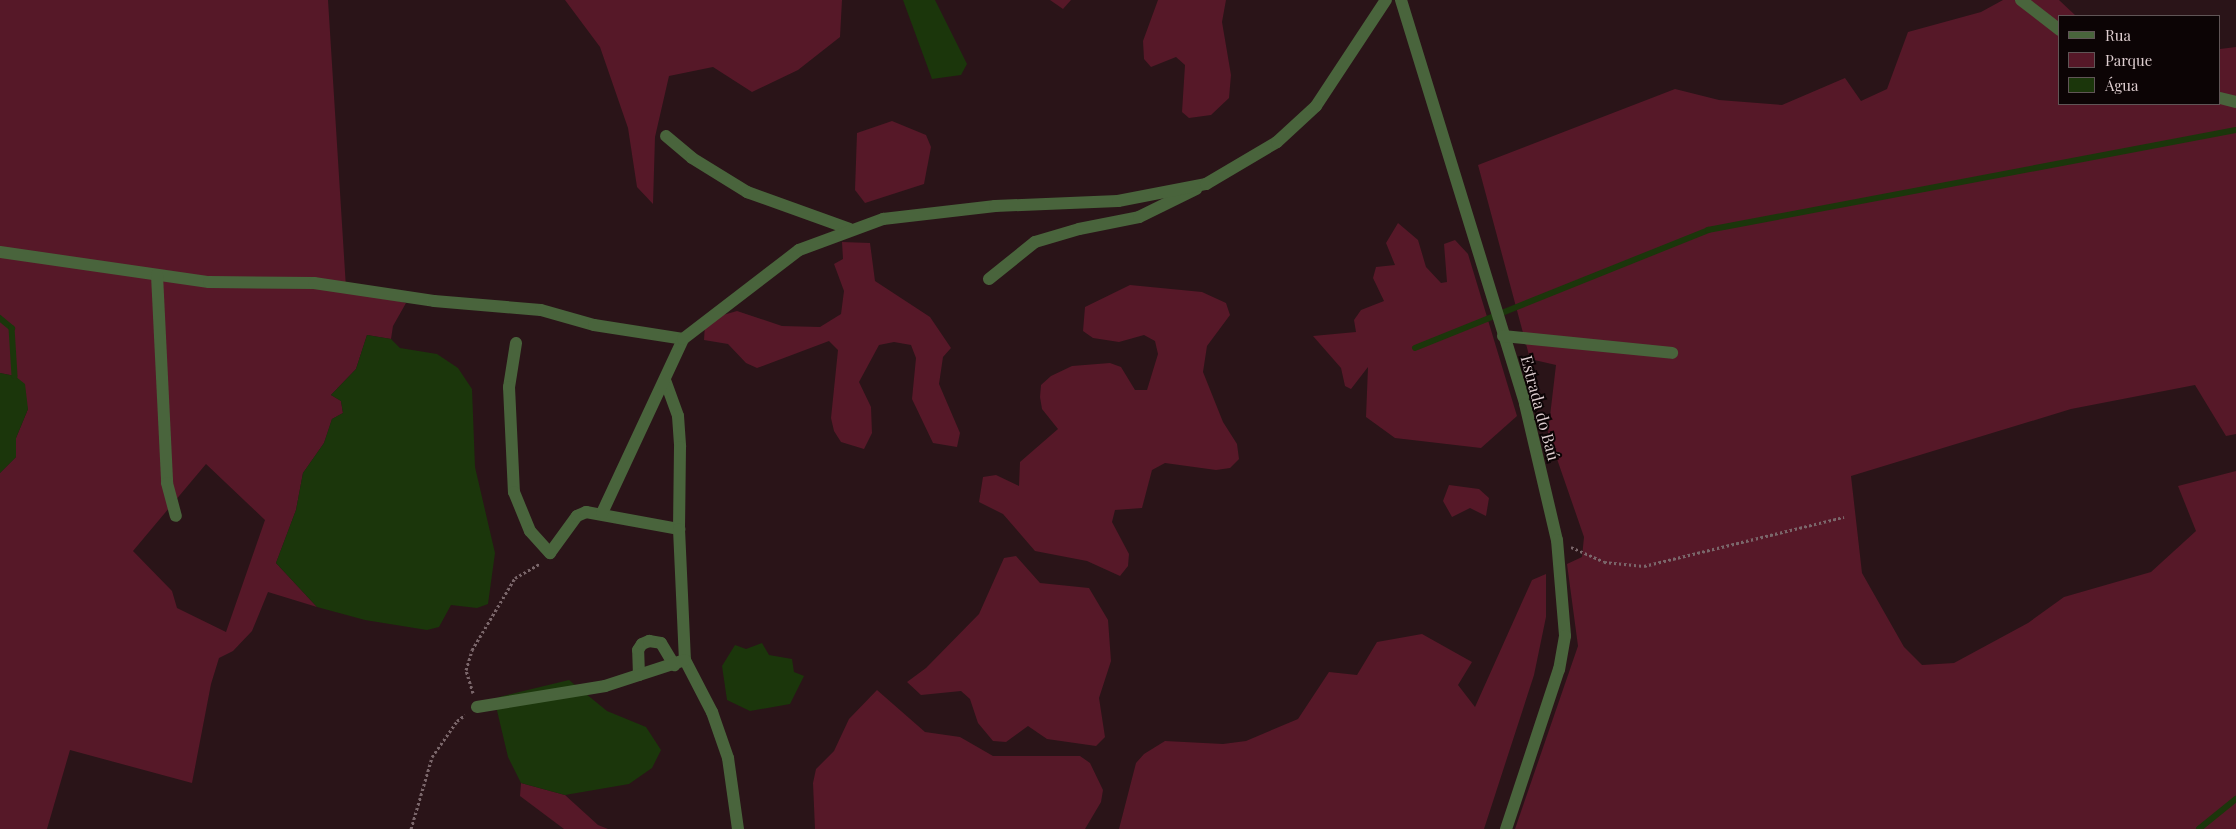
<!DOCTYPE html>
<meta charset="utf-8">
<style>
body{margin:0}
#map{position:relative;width:2236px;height:829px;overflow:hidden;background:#2a1418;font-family:"Playfair Display",serif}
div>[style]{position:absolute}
.green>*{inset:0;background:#561828}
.water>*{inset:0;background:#1b360b}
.stream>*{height:5.5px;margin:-2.75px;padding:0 2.75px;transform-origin:2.75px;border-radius:2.75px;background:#1b360b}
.path>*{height:3px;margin-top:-1.5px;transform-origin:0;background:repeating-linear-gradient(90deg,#7a666a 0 2.5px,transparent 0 5px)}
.minor>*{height:12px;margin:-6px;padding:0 6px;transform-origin:6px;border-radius:6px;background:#49643c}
span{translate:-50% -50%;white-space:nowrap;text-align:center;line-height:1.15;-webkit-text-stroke:4px #0c0405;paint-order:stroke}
.street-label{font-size:16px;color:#deced0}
.legend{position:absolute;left:2058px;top:15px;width:162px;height:90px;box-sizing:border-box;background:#0c0405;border:1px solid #605556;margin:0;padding:6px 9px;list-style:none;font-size:15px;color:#deced0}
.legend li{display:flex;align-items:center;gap:10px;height:25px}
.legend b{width:25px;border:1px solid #605556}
</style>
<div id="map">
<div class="green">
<div style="clip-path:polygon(evenodd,0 0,328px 0,346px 288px,406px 303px,393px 326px,391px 339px,367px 335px,356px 369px,331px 395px,341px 401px,343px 413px,332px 419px,324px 443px,303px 473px,296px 510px,276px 563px,317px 607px,268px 592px,252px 631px,233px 651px,219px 658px,211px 684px,192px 783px,70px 750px,47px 829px,0 829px,0 473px,16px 457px,16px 438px,28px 409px,15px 376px,0 373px,0 0,206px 464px,265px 520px,226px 632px,177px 608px,172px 591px,133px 551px,206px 464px)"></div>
<div style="clip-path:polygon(565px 0,842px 0,840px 37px,798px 70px,752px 92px,713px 67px,669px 76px,655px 137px,653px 204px,637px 187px,628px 128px,600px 47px)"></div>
<div style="clip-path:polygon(1050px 0,1071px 0,1063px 9px)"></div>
<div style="clip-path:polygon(1158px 0,1226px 0,1222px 22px,1231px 75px,1229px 98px,1211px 115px,1189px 118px,1182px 112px,1185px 65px,1176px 57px,1151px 67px,1144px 59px,1143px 41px)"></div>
<div style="clip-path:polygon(2003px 0,2059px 0,2076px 16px,2060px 16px,2060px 104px,2220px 104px,2220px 49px,2236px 47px,2236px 434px,2226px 436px,2195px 385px,2071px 409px,1851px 476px,1862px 573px,1904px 647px,1922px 665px,1954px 663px,2028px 623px,2064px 597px,2151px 572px,2196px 531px,2178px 486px,2236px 471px,2236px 829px,1515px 829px,1578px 646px,1567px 564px,1582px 557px,1584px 537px,1548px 433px,1556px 365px,1530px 359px,1478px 165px,1675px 89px,1719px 100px,1782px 105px,1845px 78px,1861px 101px,1887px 89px,1908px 32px,1981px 12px)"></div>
<div style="clip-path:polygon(892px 121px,926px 135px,931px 147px,924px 184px,865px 203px,855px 190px,857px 133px)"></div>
<div style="clip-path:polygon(1398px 223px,1418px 240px,1426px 267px,1441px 283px,1447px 282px,1444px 244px,1455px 240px,1468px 254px,1517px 416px,1481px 448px,1395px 438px,1366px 417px,1368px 367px,1351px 389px,1345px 386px,1341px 368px,1313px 336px,1356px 332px,1354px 320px,1361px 310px,1384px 301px,1373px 278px,1376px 267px,1395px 265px,1386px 243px)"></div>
<div style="clip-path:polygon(842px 242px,870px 243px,875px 281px,930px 317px,951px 348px,943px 357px,939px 384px,960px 433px,957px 447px,933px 443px,912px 399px,916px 358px,911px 345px,894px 342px,879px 345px,859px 382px,871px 407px,872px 433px,864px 449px,841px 442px,834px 431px,831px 418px,838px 350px,829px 341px,757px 368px,746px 363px,728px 344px,704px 340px,705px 324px,716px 317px,737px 311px,782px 326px,820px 327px,841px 314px,844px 291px,834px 264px,843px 259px)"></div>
<div style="clip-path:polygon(1130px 285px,1202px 292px,1226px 303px,1230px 315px,1207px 346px,1203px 372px,1223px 422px,1237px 444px,1239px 459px,1230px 468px,1216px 470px,1165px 463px,1152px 470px,1142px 508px,1115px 510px,1112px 522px,1129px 554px,1128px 566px,1120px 576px,1087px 561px,1035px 551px,1003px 514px,979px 502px,983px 477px,996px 475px,1019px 486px,1020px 462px,1058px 429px,1042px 409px,1040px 397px,1041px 385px,1051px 376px,1072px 366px,1110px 363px,1121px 367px,1135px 390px,1147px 390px,1158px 354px,1155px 341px,1144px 335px,1119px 342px,1093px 338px,1083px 331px,1085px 307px)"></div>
<div style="clip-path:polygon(1449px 485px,1479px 489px,1489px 498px,1486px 516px,1470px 508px,1452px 517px,1443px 501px)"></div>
<div style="clip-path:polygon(1016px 556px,1040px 583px,1089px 588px,1108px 620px,1111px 661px,1099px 698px,1105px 737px,1096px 746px,1047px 739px,1028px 726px,1006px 742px,993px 741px,978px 723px,970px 699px,961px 691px,921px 695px,907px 682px,926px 668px,979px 614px,1004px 558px)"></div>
<div style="clip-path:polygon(1546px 574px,1546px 617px,1534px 675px,1484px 829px,1119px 829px,1136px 763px,1144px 754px,1165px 741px,1223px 744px,1246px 741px,1298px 719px,1329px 672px,1357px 675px,1377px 642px,1422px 634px,1472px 662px,1458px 685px,1475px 707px,1532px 580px)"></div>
<div style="clip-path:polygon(877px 690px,925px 732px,960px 737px,993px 756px,1080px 756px,1090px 763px,1103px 790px,1101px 802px,1085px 829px,815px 829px,813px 783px,816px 769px,834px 751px,849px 719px)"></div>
<div style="clip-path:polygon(521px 783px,565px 795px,598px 825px,608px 829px,564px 829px,520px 796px)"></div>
</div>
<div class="water">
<div style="clip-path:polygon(903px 0,935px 0,967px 64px,961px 75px,932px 79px)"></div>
<div style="clip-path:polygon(367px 335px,391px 339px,400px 348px,437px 354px,458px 368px,472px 389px,475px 467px,495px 553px,488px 604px,477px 608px,451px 605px,439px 627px,427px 630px,365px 620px,317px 607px,276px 563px,296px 510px,303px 473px,324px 443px,332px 419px,343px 413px,341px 401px,331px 395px,356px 369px)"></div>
<div style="clip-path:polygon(0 373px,15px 376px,25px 384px,28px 409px,16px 438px,16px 457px,0 473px)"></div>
<div style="clip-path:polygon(762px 643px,769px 655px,792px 659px,794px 672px,804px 676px,790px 704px,750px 711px,727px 700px,722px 666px,735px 645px,746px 649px)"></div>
<div style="clip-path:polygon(569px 680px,607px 711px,646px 727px,661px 750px,652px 768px,629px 784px,565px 795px,521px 783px,508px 757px,495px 702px,499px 697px)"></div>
</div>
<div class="stream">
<div style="left:0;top:318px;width:16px;rotate:40deg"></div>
<div style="left:12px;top:328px;width:48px;rotate:86.4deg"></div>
<div style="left:1415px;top:348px;width:316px;rotate:-21.9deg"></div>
<div style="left:1708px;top:230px;width:537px;rotate:-10.72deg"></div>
<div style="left:2199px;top:829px;width:48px;rotate:-39deg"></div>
</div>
<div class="path">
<div style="left:1571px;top:547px;width:36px;rotate:24deg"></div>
<div style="left:1604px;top:562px;width:40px;rotate:5.7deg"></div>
<div style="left:1644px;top:566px;width:206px;rotate:-13.8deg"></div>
<div style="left:473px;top:693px;width:24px;rotate:-107deg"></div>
<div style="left:466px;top:670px;width:21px;rotate:-73deg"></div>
<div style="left:472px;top:650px;width:84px;rotate:-59.2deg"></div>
<div style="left:515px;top:578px;width:28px;rotate:-30deg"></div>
<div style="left:411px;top:829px;width:75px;rotate:-73.7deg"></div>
<div style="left:432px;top:757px;width:44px;rotate:-55.2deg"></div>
<div style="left:457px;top:721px;width:10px;rotate:-37deg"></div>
</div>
<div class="minor">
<div style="left:1401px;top:0;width:423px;rotate:72.9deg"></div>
<div style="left:1525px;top:404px;width:140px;rotate:76.8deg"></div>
<div style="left:1557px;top:540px;width:96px;rotate:85.2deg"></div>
<div style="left:1565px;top:636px;width:34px;rotate:100deg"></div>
<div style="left:1559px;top:669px;width:169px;rotate:108.3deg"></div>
<div style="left:2021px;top:0;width:49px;rotate:37.6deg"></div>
<div style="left:2220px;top:98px;width:16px;rotate:14deg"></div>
<div style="left:666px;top:136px;width:34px;rotate:40deg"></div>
<div style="left:692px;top:158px;width:65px;rotate:31.7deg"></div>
<div style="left:747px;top:192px;width:109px;rotate:19.8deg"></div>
<div style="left:0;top:252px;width:211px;rotate:8.2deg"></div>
<div style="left:209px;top:282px;width:105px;rotate:0.5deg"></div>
<div style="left:314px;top:283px;width:121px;rotate:8.5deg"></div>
<div style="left:434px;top:301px;width:107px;rotate:4.8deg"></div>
<div style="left:541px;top:310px;width:55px;rotate:15.8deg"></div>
<div style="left:594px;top:325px;width:90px;rotate:8.9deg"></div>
<div style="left:157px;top:275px;width:208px;rotate:87.2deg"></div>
<div style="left:167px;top:483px;width:34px;rotate:75deg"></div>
<div style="left:989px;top:279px;width:59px;rotate:-38.8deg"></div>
<div style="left:1035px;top:242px;width:46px;rotate:-16.5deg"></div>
<div style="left:1079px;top:229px;width:61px;rotate:-11.3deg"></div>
<div style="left:1139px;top:217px;width:64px;rotate:-26.2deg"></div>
<div style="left:1503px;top:336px;width:170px;rotate:5.7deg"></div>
<div style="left:516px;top:343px;width:45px;rotate:99deg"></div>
<div style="left:509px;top:387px;width:105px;rotate:87.3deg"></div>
<div style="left:514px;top:492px;width:42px;rotate:67.7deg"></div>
<div style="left:530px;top:531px;width:30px;rotate:48deg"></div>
<div style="left:550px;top:553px;width:46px;rotate:-53.9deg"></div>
<div style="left:577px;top:516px;width:10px;rotate:-24deg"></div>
<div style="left:586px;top:512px;width:95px;rotate:10.4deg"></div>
<div style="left:665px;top:380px;width:38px;rotate:70deg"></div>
<div style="left:678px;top:416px;width:31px;rotate:86deg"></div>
<div style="left:680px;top:447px;width:82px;rotate:90.7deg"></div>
<div style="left:679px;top:529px;width:131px;rotate:87.4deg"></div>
<div style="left:685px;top:660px;width:59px;rotate:62.6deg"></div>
<div style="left:712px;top:712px;width:49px;rotate:70.8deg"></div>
<div style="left:728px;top:758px;width:72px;rotate:82deg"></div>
<div style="left:602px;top:513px;width:192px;rotate:-65deg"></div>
<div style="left:683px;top:339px;width:146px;rotate:-37.5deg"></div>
<div style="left:799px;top:250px;width:90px;rotate:-20.3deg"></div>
<div style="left:883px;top:219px;width:113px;rotate:-6.6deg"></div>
<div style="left:995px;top:206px;width:123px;rotate:-2.3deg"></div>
<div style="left:1118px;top:201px;width:90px;rotate:-10.9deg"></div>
<div style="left:1206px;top:184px;width:82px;rotate:-30.6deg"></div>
<div style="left:1277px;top:142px;width:53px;rotate:-42.7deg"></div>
<div style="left:1316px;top:106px;width:127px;rotate:-56.6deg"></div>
<div style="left:639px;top:675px;width:25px;rotate:-92deg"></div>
<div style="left:638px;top:650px;width:7px;rotate:-56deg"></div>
<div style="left:642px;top:644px;width:8px;rotate:-23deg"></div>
<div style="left:649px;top:641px;width:12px;rotate:9deg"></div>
<div style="left:661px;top:643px;width:26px;rotate:59deg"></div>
<div style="left:477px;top:707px;width:130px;rotate:-9.3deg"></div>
<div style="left:605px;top:686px;width:84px;rotate:-18deg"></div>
</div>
<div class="street-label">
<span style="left:1540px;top:408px;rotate:75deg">Estrada do Baú</span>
</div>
<ul class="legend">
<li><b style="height:6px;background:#49643c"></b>Rua</li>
<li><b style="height:14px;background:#561828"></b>Parque</li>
<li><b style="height:14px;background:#1b360b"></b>Água</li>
</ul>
</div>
